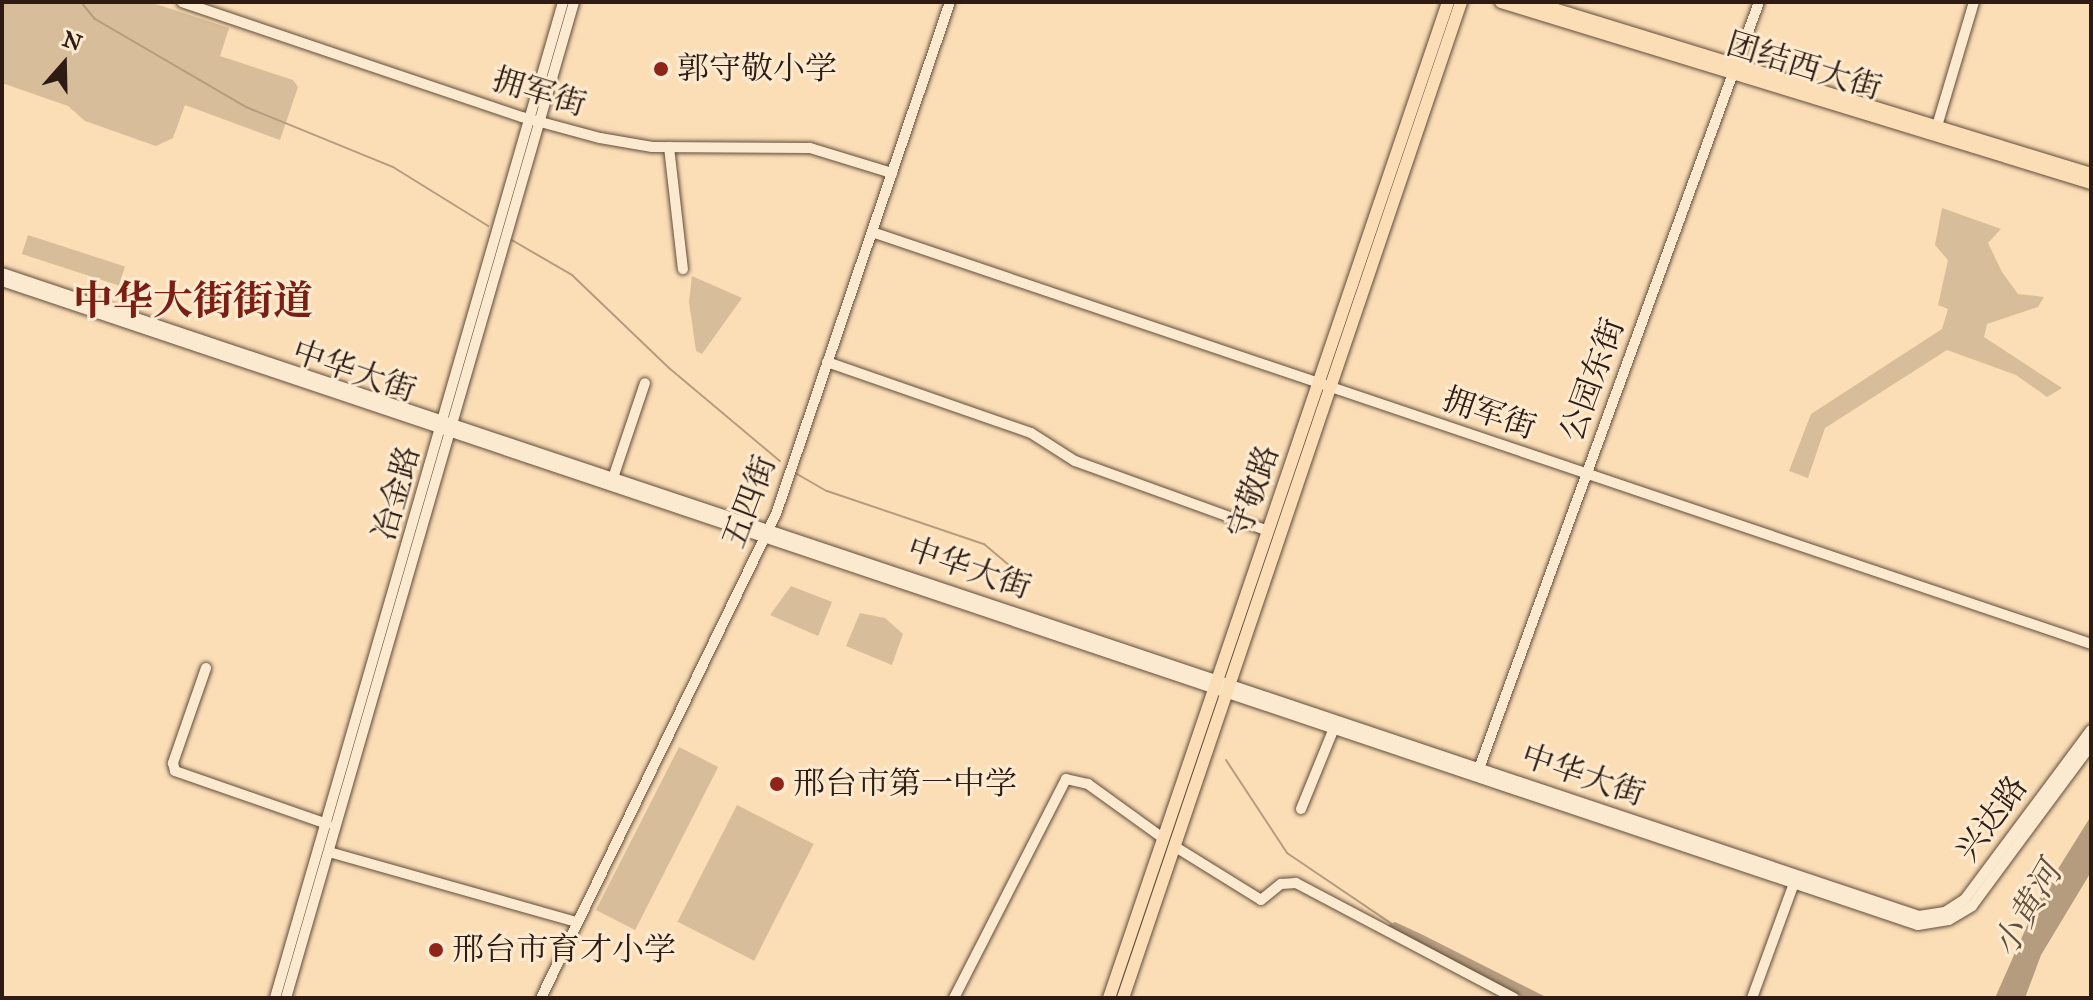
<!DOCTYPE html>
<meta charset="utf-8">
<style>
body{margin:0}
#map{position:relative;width:2093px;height:1000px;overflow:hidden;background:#fbdeb6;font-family:"IM FELL Great Primer","Noto Serif SC",serif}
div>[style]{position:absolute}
.green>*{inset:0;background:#d8bd9a;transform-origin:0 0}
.water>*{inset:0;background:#b59c7f}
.stream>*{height:2px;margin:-1px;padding:0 1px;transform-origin:1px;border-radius:1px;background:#b59c7f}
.roads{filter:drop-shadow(0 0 2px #614c3c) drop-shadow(0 0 2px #614c3c)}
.minor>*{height:10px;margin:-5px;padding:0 5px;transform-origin:5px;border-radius:5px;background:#fcead0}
.major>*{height:12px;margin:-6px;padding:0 6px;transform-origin:6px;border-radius:6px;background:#fbdeb6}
.dots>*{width:22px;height:22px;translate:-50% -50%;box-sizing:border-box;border:4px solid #fcead0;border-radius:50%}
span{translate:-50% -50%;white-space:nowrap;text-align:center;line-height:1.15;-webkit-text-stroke:6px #fcead0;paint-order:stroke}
.street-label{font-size:32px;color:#2e1b13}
.poi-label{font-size:32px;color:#2e1b13}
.left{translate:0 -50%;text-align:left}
.water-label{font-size:34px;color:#644f3e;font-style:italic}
.district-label{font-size:40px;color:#7a1f14;font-weight:700}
.frame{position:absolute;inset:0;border:4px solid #2e1b13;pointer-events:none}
.north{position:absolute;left:24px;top:24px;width:80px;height:80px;-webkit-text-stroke:6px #fcead0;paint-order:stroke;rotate:20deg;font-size:22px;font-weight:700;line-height:32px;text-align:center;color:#2e1b13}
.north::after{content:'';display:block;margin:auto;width:28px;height:36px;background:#2e1b13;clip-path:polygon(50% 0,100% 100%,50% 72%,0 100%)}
</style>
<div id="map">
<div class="green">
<div style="clip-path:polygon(2px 2px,150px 2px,229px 28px,220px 56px,293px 80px,298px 87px,280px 140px,185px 105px,173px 138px,156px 146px,85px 121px,68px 106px,2px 83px)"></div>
<div style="clip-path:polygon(1942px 208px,2001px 229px,1988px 243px,2002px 272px,2018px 294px,2044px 297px,2038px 307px,1987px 324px,1984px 337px,2062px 388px,2047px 397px,2016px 375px,1947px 350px,1825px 428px,1808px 478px,1789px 471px,1811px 414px,1942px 329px,1948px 309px,1938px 305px,1948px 260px,1935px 245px)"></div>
<div style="left:28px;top:235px;width:102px;height:20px;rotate:18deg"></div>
<div style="clip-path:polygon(692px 276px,742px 298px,702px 354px,696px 351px,689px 302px)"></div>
<div style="clip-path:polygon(791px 586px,832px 602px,818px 636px,770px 615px)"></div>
<div style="clip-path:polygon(860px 613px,885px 618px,903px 634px,892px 665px,846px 646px)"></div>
<div style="left:679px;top:747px;width:44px;height:183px;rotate:27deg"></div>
<div style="left:737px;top:805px;width:86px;height:131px;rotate:27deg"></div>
</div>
<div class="water">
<div style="clip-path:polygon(2091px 816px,2091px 872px,2041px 955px,2025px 998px,1995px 998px,2038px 901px)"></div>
<div style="clip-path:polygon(1395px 922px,1421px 934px,1548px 998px,1525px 998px,1384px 927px)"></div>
</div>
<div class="stream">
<div style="left:81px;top:2px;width:22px;rotate:51deg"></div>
<div style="left:95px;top:19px;width:175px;rotate:30.2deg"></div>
<div style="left:246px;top:107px;width:159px;rotate:22.2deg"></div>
<div style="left:393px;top:167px;width:112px;rotate:31.8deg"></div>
<div style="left:510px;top:239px;width:72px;rotate:30.1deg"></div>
<div style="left:572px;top:275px;width:134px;rotate:43.8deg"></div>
<div style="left:669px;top:368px;width:145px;rotate:40deg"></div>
<div style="left:797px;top:474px;width:34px;rotate:30deg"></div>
<div style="left:827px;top:491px;width:166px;rotate:18.7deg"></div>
<div style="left:984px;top:544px;width:59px;rotate:40.2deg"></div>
<div style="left:1226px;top:760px;width:111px;rotate:56.7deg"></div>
<div style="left:1287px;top:853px;width:127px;rotate:34.1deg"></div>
</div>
<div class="roads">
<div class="minor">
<div style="left:182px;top:2px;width:359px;rotate:18.7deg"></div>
<div style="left:522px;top:117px;width:81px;rotate:15.1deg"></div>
<div style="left:600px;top:138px;width:53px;rotate:9.8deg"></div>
<div style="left:652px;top:147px;width:158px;rotate:0.4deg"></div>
<div style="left:810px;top:148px;width:86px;rotate:17deg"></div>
<div style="left:1937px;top:126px;width:129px;rotate:-73.4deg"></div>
<div style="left:669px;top:147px;width:123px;rotate:83.5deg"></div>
<div style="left:872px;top:232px;width:1287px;rotate:18.67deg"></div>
<div style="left:2px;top:273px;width:2022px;rotate:18.54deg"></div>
<div style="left:1919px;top:916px;width:26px;rotate:-9deg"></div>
<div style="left:1945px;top:912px;width:24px;rotate:-33deg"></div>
<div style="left:1965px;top:899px;width:211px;rotate:-53.3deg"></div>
<div style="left:2px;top:281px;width:2021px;rotate:18.58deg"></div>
<div style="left:1918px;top:925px;width:31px;rotate:-9deg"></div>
<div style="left:1949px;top:920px;width:27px;rotate:-31deg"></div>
<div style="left:1972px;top:906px;width:200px;rotate:-53.5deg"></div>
<div style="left:827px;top:362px;width:216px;rotate:19.2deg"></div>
<div style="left:1031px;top:433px;width:52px;rotate:32.5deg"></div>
<div style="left:1075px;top:461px;width:205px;rotate:19.9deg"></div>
<div style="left:613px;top:478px;width:100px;rotate:-71.4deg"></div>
<div style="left:206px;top:668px;width:101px;rotate:109.2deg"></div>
<div style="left:173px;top:763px;width:8px;rotate:76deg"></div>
<div style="left:175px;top:771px;width:161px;rotate:19.2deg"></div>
<div style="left:1477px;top:774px;width:822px;rotate:-69.93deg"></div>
<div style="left:1301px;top:809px;width:87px;rotate:-67.8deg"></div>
<div style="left:1174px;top:846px;width:102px;rotate:31.8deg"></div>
<div style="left:1261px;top:900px;width:26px;rotate:-39deg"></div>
<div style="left:1281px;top:884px;width:15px;rotate:-4deg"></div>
<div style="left:1296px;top:883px;width:246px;rotate:27.8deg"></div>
<div style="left:329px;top:852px;width:258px;rotate:15.8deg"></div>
<div style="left:275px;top:998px;width:1037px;rotate:-73.87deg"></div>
<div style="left:286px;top:998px;width:1037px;rotate:-73.87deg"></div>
<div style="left:541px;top:998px;width:538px;rotate:-64.1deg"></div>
<div style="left:776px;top:514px;width:541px;rotate:-71.23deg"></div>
<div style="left:954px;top:998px;width:246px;rotate:-62.9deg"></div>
<div style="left:1066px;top:779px;width:23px;rotate:13deg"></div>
<div style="left:1088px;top:784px;width:92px;rotate:35.8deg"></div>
<div style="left:1752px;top:998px;width:122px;rotate:-69.9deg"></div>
</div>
<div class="major">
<div style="left:1501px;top:2px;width:617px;rotate:17.05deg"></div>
<div style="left:1531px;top:2px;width:586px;rotate:17.07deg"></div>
<div style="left:1109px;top:998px;width:1052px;rotate:-71.2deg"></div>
<div style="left:1123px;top:998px;width:1052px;rotate:-71.25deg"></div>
</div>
</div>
<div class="dots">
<div style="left:661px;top:69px;background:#8f2418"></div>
<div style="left:777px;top:784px;background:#8f2418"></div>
<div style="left:436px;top:950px;background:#8f2418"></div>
</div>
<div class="street-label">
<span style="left:1804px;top:67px;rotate:17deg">团结西大街</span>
<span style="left:539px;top:93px;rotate:17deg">拥军街</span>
<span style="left:354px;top:372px;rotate:19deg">中华大街</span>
<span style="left:1593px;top:380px;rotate:-70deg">公园东街</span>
<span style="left:1489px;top:414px;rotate:19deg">拥军街</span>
<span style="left:1254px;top:492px;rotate:-71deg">守敬路</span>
<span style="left:397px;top:493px;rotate:-74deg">冶金路</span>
<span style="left:750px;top:502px;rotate:-69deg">五四街</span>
<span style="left:969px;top:569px;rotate:19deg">中华大街</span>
<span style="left:1583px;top:776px;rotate:19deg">中华大街</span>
<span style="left:1992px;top:819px;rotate:-54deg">兴达路</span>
</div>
<div class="poi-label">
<span class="left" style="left:677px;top:69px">郭守敬小学</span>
<span class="left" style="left:793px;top:784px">邢台市第一中学</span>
<span class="left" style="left:452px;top:950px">邢台市育才小学</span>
</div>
<div class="water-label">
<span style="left:2027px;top:909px;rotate:-60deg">小黄河</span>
</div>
<div class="district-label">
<span style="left:193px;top:301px">中华大街街道</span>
</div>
<div class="frame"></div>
<div class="north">N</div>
</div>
